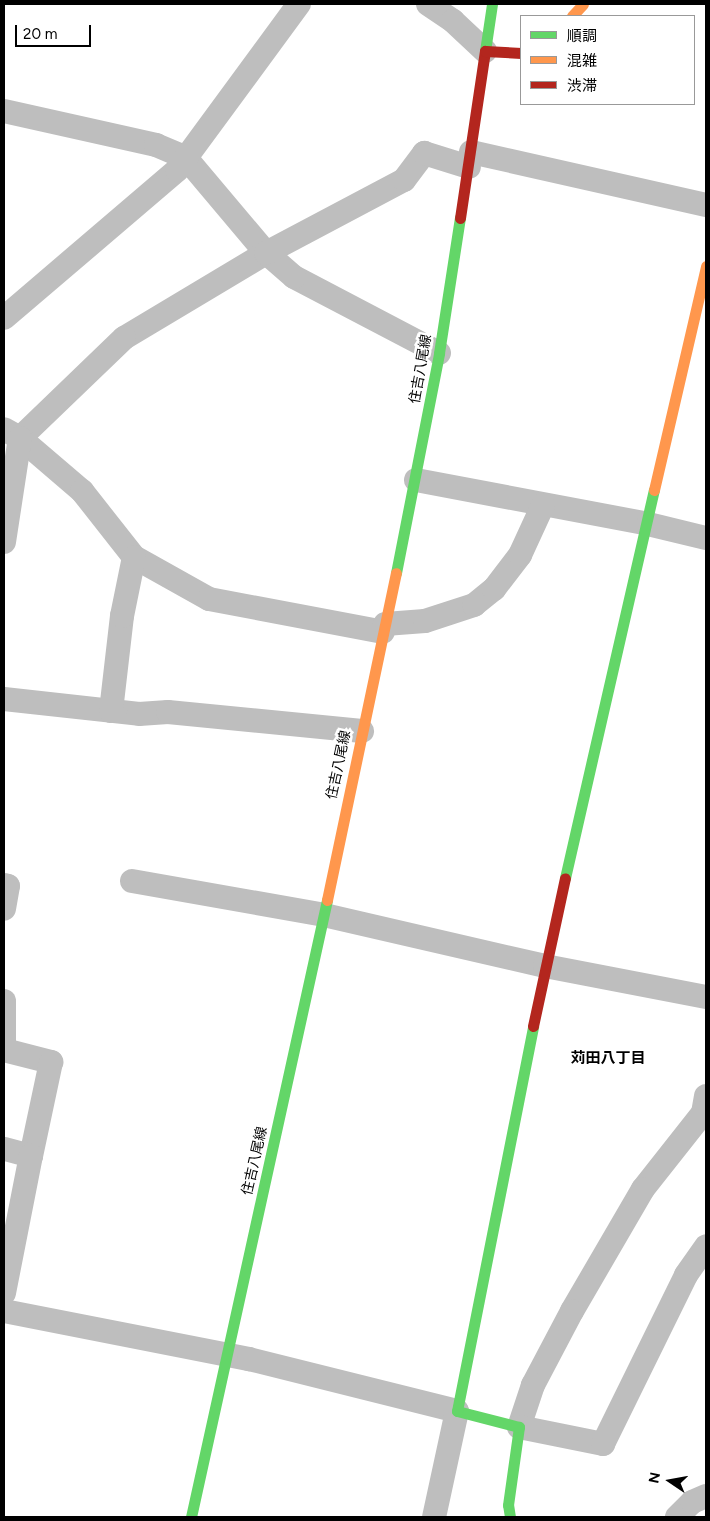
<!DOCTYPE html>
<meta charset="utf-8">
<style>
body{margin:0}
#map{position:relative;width:710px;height:1521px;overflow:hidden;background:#fff;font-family:Figtree,"Noto Sans JP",sans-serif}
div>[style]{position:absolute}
.street>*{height:24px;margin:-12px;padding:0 12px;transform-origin:12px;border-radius:12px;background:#bebebe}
.fast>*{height:11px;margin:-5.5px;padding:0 5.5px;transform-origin:5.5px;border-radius:5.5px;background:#63d668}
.slow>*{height:11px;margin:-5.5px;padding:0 5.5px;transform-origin:5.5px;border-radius:5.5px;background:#ff974d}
.jam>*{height:11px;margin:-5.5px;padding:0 5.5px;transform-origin:5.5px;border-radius:5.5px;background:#b3261e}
span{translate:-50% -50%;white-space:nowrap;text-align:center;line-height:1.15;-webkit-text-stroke:5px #fff;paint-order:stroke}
.street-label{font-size:14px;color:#000}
.neighbourhood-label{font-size:15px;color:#000;font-weight:700}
.frame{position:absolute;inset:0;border:5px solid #000;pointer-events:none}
.legend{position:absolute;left:520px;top:15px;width:175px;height:90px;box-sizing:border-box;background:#fff;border:1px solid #999;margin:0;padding:6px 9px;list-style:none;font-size:15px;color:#000}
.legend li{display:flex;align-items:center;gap:10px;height:25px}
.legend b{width:25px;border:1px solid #999}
.north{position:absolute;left:645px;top:1456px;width:50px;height:50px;-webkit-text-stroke:4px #fff;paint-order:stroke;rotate:282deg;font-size:14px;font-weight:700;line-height:20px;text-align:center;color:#000}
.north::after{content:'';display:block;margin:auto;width:18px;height:22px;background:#000;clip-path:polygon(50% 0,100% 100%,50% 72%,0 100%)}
.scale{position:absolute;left:15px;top:25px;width:76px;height:22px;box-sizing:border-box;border:2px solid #000;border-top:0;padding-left:6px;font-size:15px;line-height:18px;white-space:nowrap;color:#000;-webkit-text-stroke:4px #fff;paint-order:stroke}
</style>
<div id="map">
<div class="street">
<div style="left:428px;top:4px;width:30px;rotate:34deg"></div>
<div style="left:453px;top:21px;width:44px;rotate:43.2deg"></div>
<div style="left:4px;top:111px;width:156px;rotate:12.6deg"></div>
<div style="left:156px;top:145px;width:33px;rotate:23deg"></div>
<div style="left:186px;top:158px;width:124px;rotate:49.9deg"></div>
<div style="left:266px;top:253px;width:165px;rotate:149.1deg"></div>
<div style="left:124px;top:338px;width:144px;rotate:136.1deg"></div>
<div style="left:20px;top:438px;width:18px;rotate:-151deg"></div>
<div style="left:471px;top:152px;width:241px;rotate:12.7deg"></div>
<div style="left:4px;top:318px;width:228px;rotate:-40.5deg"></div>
<div style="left:177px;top:170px;width:206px;rotate:-53.7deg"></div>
<div style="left:439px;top:353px;width:164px;rotate:-152.3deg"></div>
<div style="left:294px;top:277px;width:37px;rotate:-139deg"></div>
<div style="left:266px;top:253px;width:156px;rotate:-27.9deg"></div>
<div style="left:404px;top:180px;width:34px;rotate:-53deg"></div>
<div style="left:424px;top:153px;width:47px;rotate:17.3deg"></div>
<div style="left:20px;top:438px;width:82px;rotate:40.5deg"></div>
<div style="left:82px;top:491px;width:84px;rotate:51.8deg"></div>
<div style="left:134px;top:557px;width:86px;rotate:29.2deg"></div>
<div style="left:209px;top:599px;width:177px;rotate:10.7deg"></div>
<div style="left:416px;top:480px;width:236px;rotate:10.7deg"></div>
<div style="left:648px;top:524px;width:60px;rotate:13.6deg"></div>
<div style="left:4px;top:542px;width:105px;rotate:-81.3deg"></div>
<div style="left:385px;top:624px;width:40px;rotate:-4.3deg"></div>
<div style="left:425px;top:621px;width:52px;rotate:-18.1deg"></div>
<div style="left:474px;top:605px;width:26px;rotate:-39deg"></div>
<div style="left:494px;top:589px;width:43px;rotate:-52.6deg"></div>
<div style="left:520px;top:555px;width:55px;rotate:-65.3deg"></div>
<div style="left:4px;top:699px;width:136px;rotate:6.3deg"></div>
<div style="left:139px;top:714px;width:29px;rotate:-4deg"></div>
<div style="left:168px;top:712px;width:195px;rotate:5.6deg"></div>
<div style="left:111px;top:711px;width:96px;rotate:-83.4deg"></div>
<div style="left:122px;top:616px;width:60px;rotate:-78.5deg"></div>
<div style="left:132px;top:881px;width:195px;rotate:10deg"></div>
<div style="left:324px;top:915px;width:227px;rotate:13deg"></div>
<div style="left:545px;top:966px;width:164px;rotate:10.9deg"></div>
<div style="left:4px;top:885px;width:4px;rotate:14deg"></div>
<div style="left:8px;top:886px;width:23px;rotate:100deg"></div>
<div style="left:4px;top:1001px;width:49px;rotate:90deg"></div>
<div style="left:4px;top:1050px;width:49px;rotate:14.3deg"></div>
<div style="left:51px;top:1062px;width:96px;rotate:102deg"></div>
<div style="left:31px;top:1156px;width:28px;rotate:-165deg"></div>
<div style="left:706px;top:1096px;width:17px;rotate:100deg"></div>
<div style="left:703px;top:1113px;width:97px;rotate:128.3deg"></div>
<div style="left:643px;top:1189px;width:141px;rotate:120.2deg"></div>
<div style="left:572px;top:1311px;width:84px;rotate:117.8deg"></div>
<div style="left:533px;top:1385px;width:44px;rotate:108.4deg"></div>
<div style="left:519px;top:1427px;width:86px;rotate:11.4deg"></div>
<div style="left:603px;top:1444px;width:188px;rotate:-63.8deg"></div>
<div style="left:686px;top:1275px;width:35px;rotate:-55deg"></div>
<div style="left:4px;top:1293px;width:140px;rotate:-78.9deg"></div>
<div style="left:4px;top:1311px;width:250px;rotate:11.1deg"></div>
<div style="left:249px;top:1359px;width:214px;rotate:14deg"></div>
<div style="left:457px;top:1411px;width:108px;rotate:102.2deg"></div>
<div style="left:677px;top:1517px;width:21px;rotate:-45deg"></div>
<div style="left:692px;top:1502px;width:15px;rotate:-23deg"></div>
</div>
<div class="fast">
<div style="left:485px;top:51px;width:48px;rotate:-81.5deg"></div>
<div style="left:396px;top:573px;width:224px;rotate:-78.9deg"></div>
<div style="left:439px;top:353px;width:137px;rotate:-81.2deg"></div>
<div style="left:565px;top:878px;width:398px;rotate:-77.1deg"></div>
<div style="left:191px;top:1517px;width:632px;rotate:-77.57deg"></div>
<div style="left:510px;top:1517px;width:12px;rotate:-99deg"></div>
<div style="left:508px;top:1505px;width:79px;rotate:-82deg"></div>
<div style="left:519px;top:1427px;width:64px;rotate:-165.5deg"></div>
<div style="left:457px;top:1411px;width:392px;rotate:-78.8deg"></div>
</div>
<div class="slow">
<div style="left:572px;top:16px;width:16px;rotate:-47deg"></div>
<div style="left:654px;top:490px;width:230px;rotate:-76.9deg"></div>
<div style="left:327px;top:900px;width:334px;rotate:-78.1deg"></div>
</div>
<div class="jam">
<div style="left:460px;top:218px;width:169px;rotate:-81.5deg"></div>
<div style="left:485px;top:51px;width:36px;rotate:3deg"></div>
<div style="left:533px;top:1026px;width:151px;rotate:-77.8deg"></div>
</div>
<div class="street-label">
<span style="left:421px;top:369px;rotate:-80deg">住吉八尾線</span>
<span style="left:339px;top:765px;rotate:-78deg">住吉八尾線</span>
<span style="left:255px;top:1161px;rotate:-77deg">住吉八尾線</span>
</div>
<div class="neighbourhood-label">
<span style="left:608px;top:1059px">苅田八丁目</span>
</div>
<div class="frame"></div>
<ul class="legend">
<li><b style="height:6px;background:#63d668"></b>順調</li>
<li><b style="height:6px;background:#ff974d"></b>混雑</li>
<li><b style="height:6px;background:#b3261e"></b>渋滞</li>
</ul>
<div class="north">N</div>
<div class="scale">20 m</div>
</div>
